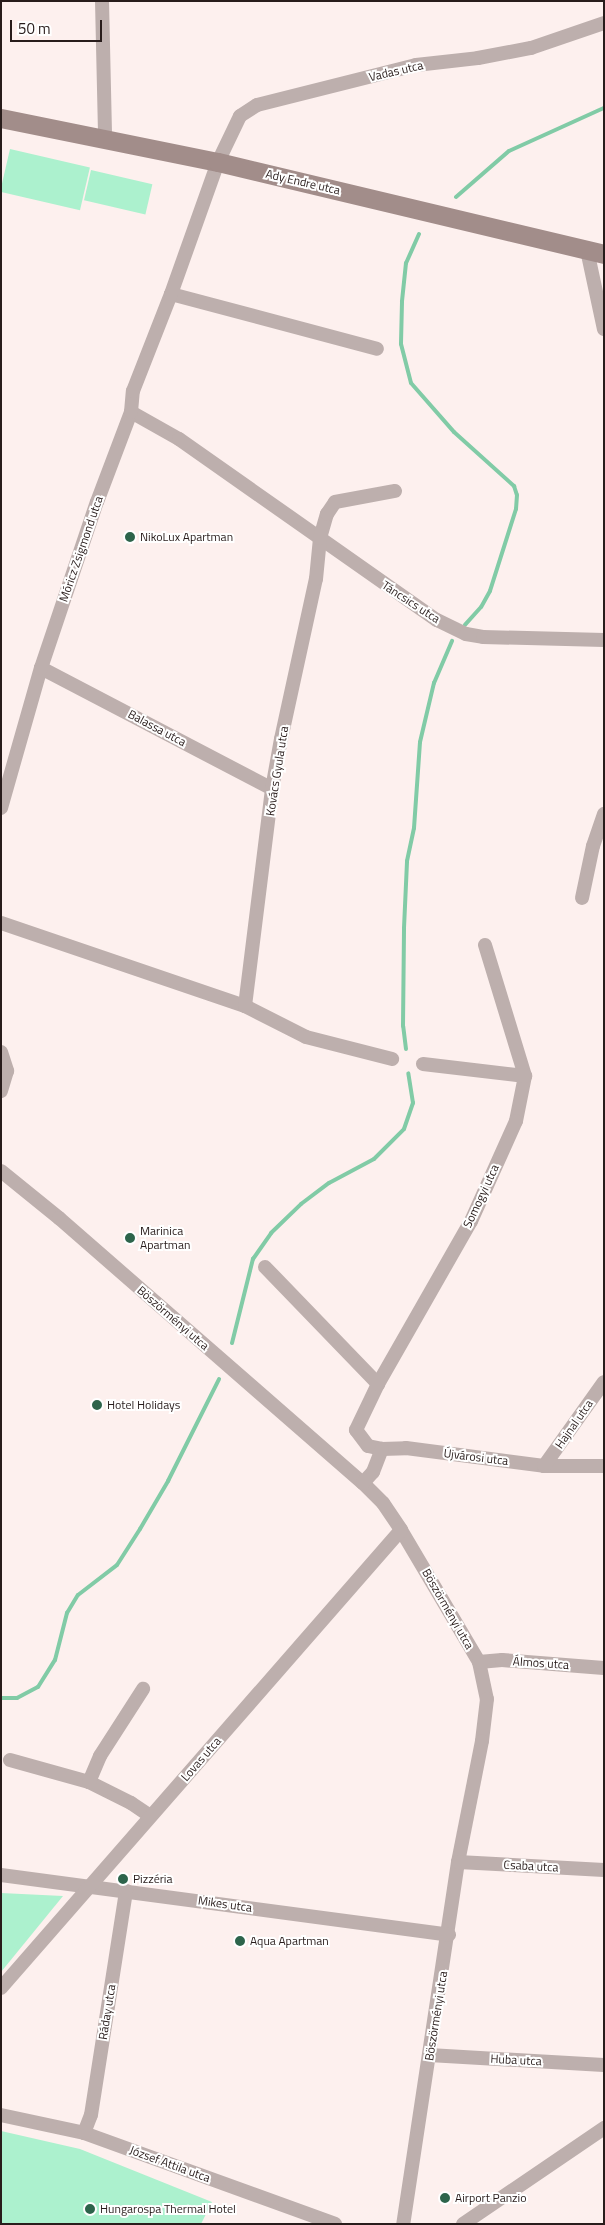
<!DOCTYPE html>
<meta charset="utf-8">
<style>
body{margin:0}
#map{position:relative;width:605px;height:2225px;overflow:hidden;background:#fdf0ee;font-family:"Titillium Web",sans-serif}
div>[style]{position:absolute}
.green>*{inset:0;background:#acf1ce;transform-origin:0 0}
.stream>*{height:4px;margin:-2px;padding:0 2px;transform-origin:2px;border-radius:2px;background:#81cba6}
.street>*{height:14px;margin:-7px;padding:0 7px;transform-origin:7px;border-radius:7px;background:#bdafad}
.secondary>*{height:19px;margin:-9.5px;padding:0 9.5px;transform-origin:9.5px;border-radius:9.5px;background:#a28d8a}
.dots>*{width:14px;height:14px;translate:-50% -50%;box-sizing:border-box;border:2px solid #fff;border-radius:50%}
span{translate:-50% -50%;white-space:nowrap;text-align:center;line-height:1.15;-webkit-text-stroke:4px #fff;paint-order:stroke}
.street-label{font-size:12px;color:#281c1b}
.poi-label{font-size:12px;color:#281c1b}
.left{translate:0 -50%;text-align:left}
.frame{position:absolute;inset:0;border:2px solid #281c1b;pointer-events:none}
.scale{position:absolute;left:10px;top:20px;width:92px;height:22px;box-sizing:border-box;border:2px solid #281c1b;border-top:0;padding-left:6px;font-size:15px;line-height:18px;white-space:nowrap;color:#281c1b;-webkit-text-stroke:4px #fff;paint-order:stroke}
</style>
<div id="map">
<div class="green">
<div style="left:10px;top:149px;width:82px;height:44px;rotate:13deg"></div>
<div style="left:91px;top:170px;width:63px;height:31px;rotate:13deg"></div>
<div style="clip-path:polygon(1px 1893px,63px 1896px,1px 1972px)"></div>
<div style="clip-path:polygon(1px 2131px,80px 2149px,212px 2202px,201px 2224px,1px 2224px)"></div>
</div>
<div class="stream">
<div style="left:456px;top:197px;width:70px;rotate:-41deg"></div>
<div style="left:509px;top:151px;width:104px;rotate:-24.4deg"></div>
<div style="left:419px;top:234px;width:32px;rotate:114deg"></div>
<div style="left:406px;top:263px;width:39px;rotate:96deg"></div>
<div style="left:402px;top:302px;width:42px;rotate:91.4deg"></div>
<div style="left:401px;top:344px;width:40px;rotate:75.6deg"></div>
<div style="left:411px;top:383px;width:65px;rotate:48.7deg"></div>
<div style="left:454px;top:432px;width:81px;rotate:42deg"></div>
<div style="left:514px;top:486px;width:9px;rotate:72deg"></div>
<div style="left:517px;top:495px;width:14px;rotate:94deg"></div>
<div style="left:516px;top:509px;width:86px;rotate:107.6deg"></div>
<div style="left:490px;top:591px;width:18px;rotate:119deg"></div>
<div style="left:481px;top:607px;width:24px;rotate:132deg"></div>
<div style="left:406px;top:1049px;width:23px;rotate:-97deg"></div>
<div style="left:403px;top:1026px;width:98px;rotate:-89.4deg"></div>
<div style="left:404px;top:928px;width:67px;rotate:-87.4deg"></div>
<div style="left:407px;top:861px;width:34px;rotate:-78deg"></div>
<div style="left:414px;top:828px;width:86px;rotate:-86deg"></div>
<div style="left:420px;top:742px;width:61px;rotate:-76.7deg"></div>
<div style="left:434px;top:683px;width:46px;rotate:-66.8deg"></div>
<div style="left:232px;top:1343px;width:87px;rotate:-76deg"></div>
<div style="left:253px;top:1259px;width:32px;rotate:-55deg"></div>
<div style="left:271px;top:1233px;width:42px;rotate:-44deg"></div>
<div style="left:301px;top:1204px;width:35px;rotate:-37deg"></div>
<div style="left:329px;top:1183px;width:51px;rotate:-28.1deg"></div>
<div style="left:374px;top:1159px;width:42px;rotate:-45deg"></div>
<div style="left:404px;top:1129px;width:28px;rotate:-71deg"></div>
<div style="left:413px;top:1103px;width:30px;rotate:-99deg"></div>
<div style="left:1px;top:1698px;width:16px"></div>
<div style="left:17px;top:1698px;width:24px;rotate:-28deg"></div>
<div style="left:38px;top:1687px;width:32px;rotate:-58deg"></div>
<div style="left:55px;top:1660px;width:49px;rotate:-75.7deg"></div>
<div style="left:67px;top:1613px;width:21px;rotate:-59deg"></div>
<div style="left:78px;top:1595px;width:49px;rotate:-37.6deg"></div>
<div style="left:117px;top:1565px;width:43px;rotate:-57.4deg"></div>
<div style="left:140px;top:1529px;width:56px;rotate:-59.7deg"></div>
<div style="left:168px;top:1481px;width:114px;rotate:-63.4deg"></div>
</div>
<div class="street">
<div style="left:102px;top:1px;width:137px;rotate:88.7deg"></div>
<div style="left:587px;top:250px;width:81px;rotate:77.9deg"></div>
<div style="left:171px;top:294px;width:213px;rotate:14.9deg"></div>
<div style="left:131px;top:412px;width:55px;rotate:29.4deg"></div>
<div style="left:179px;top:439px;width:315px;rotate:35.1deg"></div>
<div style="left:437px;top:620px;width:32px;rotate:26deg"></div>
<div style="left:466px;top:634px;width:17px;rotate:10deg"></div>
<div style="left:483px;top:637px;width:121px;rotate:1.4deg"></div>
<div style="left:41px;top:668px;width:261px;rotate:27.6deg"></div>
<div style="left:1px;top:808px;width:146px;rotate:-74.1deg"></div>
<div style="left:41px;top:668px;width:175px;rotate:-71.4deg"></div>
<div style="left:97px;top:502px;width:96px;rotate:-69.3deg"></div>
<div style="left:131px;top:412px;width:21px;rotate:-85deg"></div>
<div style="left:133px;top:391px;width:104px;rotate:-68.6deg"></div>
<div style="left:171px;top:294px;width:140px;rotate:-70.4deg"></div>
<div style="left:218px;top:162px;width:51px;rotate:-64.4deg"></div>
<div style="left:240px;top:116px;width:20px;rotate:-33deg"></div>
<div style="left:257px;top:105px;width:164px;rotate:-14.1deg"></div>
<div style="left:416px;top:65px;width:62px;rotate:-6.4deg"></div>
<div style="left:478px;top:58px;width:54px;rotate:-10.7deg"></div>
<div style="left:531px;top:48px;width:77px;rotate:-18.9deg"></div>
<div style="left:582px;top:898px;width:53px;rotate:-78.1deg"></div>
<div style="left:593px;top:846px;width:34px;rotate:-71deg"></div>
<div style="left:1px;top:923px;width:258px;rotate:18.8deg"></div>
<div style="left:245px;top:1006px;width:68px;rotate:26.9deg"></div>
<div style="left:306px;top:1037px;width:89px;rotate:14.3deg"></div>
<div style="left:485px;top:945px;width:137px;rotate:73deg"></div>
<div style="left:525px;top:1076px;width:46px;rotate:101.3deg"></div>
<div style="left:516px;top:1121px;width:110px;rotate:114.2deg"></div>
<div style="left:471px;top:1221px;width:188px;rotate:119.7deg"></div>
<div style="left:378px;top:1384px;width:51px;rotate:115.6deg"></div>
<div style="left:356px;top:1430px;width:20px;rotate:53deg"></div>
<div style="left:368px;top:1446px;width:14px;rotate:12deg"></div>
<div style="left:382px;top:1449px;width:24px;rotate:-2deg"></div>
<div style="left:406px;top:1448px;width:139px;rotate:7.4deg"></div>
<div style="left:544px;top:1466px;width:60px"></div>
<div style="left:245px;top:1006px;width:219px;rotate:-82.9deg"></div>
<div style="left:272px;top:789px;width:51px;rotate:-79.8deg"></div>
<div style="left:281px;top:739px;width:164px;rotate:-77.7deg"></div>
<div style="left:316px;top:579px;width:41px;rotate:-84.4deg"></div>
<div style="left:320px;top:538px;width:25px;rotate:-74deg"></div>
<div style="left:327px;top:514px;width:14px;rotate:-56deg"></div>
<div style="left:335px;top:502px;width:61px;rotate:-10.4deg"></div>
<div style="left:1px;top:1052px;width:20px;rotate:72deg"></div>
<div style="left:7px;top:1071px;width:21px;rotate:107deg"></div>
<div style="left:423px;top:1064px;width:103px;rotate:6.7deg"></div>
<div style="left:1px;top:1171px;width:75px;rotate:39deg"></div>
<div style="left:59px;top:1218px;width:403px;rotate:41.1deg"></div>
<div style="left:363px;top:1483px;width:28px;rotate:45deg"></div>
<div style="left:383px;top:1503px;width:32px;rotate:56deg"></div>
<div style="left:401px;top:1530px;width:153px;rotate:59.4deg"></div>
<div style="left:479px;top:1662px;width:38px;rotate:78deg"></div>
<div style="left:487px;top:1699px;width:42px;rotate:96.8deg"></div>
<div style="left:482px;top:1741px;width:123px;rotate:101.2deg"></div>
<div style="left:458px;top:1862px;width:366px;rotate:98.6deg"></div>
<div style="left:265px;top:1267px;width:163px;rotate:46deg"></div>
<div style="left:544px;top:1466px;width:103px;rotate:-54.5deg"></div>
<div style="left:363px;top:1483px;width:15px;rotate:-48deg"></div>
<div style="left:373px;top:1472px;width:25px;rotate:-69deg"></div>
<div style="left:479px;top:1662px;width:23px;rotate:-5deg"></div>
<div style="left:502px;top:1660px;width:102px;rotate:4.5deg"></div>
<div style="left:10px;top:1760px;width:82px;rotate:15.6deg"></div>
<div style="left:89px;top:1782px;width:47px;rotate:26.6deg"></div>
<div style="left:131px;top:1803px;width:23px;rotate:34deg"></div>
<div style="left:89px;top:1782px;width:28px;rotate:-67deg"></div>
<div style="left:100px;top:1756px;width:80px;rotate:-57.3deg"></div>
<div style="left:458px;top:1862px;width:146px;rotate:3.1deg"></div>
<div style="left:1px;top:1875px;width:452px;rotate:7.6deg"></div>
<div style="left:1px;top:1988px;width:608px;rotate:-48.87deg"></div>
<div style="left:429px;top:2055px;width:175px;rotate:3.3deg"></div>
<div style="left:1px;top:2115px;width:85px;rotate:12.2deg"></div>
<div style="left:84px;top:2133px;width:267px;rotate:19.9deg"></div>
<div style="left:84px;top:2133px;width:19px;rotate:-69deg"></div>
<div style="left:91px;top:2115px;width:227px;rotate:-81.1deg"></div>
<div style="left:463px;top:2224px;width:171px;rotate:-34.2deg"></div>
</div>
<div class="secondary">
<div style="left:1px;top:118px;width:221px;rotate:11.5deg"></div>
<div style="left:218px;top:162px;width:397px;rotate:13.4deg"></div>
</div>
<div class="dots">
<div style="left:130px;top:537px;background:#2d644b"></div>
<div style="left:130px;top:1238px;background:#2d644b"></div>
<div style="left:97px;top:1405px;background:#2d644b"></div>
<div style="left:123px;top:1879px;background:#2d644b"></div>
<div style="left:240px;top:1941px;background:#2d644b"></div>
<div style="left:445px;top:2198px;background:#2d644b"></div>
<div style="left:90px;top:2209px;background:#2d644b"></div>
</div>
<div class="street-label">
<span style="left:396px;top:71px;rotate:-13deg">Vadas utca</span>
<span style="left:303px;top:182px;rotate:13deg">Ady Endre utca</span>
<span style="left:81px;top:549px;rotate:-71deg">Móricz Zsigmond utca</span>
<span style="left:411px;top:602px;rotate:33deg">Táncsics utca</span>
<span style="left:157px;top:728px;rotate:28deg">Balassa utca</span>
<span style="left:277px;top:771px;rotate:-81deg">Kovács Gyula utca</span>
<span style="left:481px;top:1196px;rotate:-65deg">Somogyi utca</span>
<span style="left:173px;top:1318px;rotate:41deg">Böszörményi utca</span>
<span style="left:574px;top:1424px;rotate:-55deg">Hajnal utca</span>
<span style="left:476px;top:1457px;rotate:7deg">Újvárosi utca</span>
<span style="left:448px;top:1609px;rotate:60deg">Böszörményi utca</span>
<span style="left:541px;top:1663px;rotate:4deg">Álmos utca</span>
<span style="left:201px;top:1759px;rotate:-49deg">Lovas utca</span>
<span style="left:531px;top:1866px;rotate:3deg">Csaba utca</span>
<span style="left:225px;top:1904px;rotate:8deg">Mikes utca</span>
<span style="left:107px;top:2012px;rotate:-81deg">Ráday utca</span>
<span style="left:436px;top:2016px;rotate:-81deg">Böszörményi utca</span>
<span style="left:516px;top:2060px;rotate:3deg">Huba utca</span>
<span style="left:170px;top:2164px;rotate:20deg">József Attila utca</span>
</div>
<div class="poi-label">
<span class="left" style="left:140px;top:537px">NikoLux Apartman</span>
<span class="left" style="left:140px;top:1238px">Marinica<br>Apartman</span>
<span class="left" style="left:107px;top:1405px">Hotel Holidays</span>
<span class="left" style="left:133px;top:1879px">Pizzéria</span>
<span class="left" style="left:250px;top:1941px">Aqua Apartman</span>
<span class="left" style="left:455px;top:2198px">Airport Panzio</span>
<span class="left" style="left:100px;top:2209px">Hungarospa Thermal Hotel</span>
</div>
<div class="frame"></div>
<div class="scale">50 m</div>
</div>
